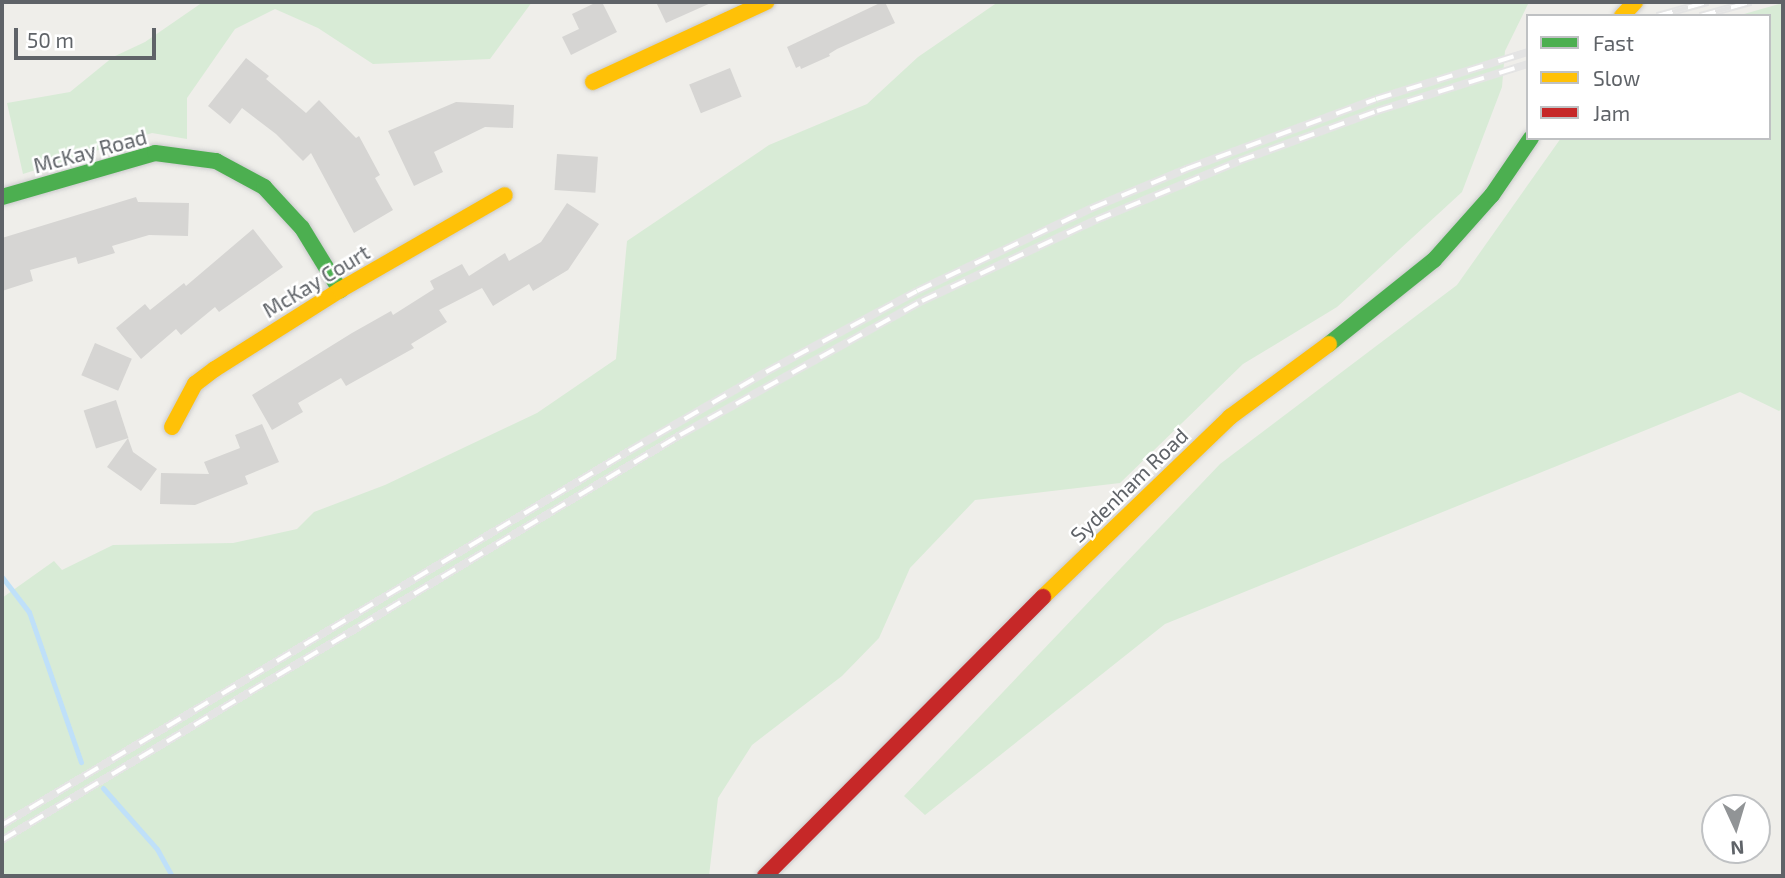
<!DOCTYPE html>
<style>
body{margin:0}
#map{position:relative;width:1785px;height:878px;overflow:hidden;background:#efeeea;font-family:"Exo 2",sans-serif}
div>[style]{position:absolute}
.green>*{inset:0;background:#d8ebd6}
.stream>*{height:5px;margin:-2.5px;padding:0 2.5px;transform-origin:2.5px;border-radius:2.5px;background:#bfe0f9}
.building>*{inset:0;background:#d6d5d3;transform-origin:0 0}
.roads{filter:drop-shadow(0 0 2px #cacacb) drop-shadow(0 0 2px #cacacb)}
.fast>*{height:16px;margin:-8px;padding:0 8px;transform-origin:8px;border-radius:8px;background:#4caf50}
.slow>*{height:16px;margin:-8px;padding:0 8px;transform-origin:8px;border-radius:8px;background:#ffc107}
.jam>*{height:16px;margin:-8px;padding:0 8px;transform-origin:8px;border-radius:8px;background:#c62828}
.rail>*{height:8px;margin-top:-4px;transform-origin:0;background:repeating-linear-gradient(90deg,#fff 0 16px,#e4e4e4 0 32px);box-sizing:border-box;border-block:2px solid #e4e4e4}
span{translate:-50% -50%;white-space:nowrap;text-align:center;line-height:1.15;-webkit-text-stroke:5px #fff;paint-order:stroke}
.street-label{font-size:21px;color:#5f6368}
.frame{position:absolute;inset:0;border:4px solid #5f6368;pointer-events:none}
.legend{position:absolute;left:1526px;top:14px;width:245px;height:126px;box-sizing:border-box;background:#fff;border:2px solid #bfc1c3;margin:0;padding:9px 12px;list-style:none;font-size:21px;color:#5f6368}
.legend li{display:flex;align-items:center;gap:14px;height:35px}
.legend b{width:35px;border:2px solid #bfc1c3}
.north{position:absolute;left:1701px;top:794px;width:70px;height:70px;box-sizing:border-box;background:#fff;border:2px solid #bfc1c3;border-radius:50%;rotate:176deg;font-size:19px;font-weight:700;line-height:28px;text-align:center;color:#5f6368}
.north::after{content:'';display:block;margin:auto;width:24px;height:32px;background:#919496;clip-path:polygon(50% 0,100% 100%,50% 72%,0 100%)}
.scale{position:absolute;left:14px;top:28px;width:142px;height:32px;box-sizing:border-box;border:4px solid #5f6368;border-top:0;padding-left:9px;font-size:21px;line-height:24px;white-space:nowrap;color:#5f6368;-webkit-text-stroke:5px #fff;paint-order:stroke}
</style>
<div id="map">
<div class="green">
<div style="clip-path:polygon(203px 2px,532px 2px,490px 59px,373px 64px,318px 28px,275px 9px,235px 29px,187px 98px,187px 139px,152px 133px,23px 174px,7px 103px,70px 92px,113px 57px,145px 42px)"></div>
<div style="clip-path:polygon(998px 2px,1529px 2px,1505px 51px,1502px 87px,1462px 192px,1337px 307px,1243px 364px,1120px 483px,975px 500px,910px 568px,879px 638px,842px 676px,752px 745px,718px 798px,709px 876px,2px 876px,2px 598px,54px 561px,62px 570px,113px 545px,233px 543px,297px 529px,314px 512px,385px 485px,537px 413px,616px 359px,627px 241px,769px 145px,867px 104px,918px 57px)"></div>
<div style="clip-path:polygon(1783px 3px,1783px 408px,1779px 411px,1740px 392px,1165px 624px,925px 815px,904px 796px,1220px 464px,1457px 285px,1561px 138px,1769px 138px,1769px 16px,1737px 16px)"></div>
</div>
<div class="stream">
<div style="left:2px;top:577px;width:44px;rotate:52.4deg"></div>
<div style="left:29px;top:612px;width:159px;rotate:70.9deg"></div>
<div style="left:103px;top:788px;width:81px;rotate:48.5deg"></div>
<div style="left:157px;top:849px;width:31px;rotate:61deg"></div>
</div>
<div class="building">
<div style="clip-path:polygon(597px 2px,602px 2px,617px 32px,571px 55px,562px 37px,579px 29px,572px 14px)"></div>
<div style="clip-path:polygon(656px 2px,713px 2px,666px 23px)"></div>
<div style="clip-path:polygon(882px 2px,885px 2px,895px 23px,837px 49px,829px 54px,830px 56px,801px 69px,800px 66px,796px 68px,787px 47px)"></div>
<div style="clip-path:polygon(246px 58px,269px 76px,266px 79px,306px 113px,319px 100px,356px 138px,359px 136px,380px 175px,375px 178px,393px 210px,354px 233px,311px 153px,303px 161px,276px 134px,242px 108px,230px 124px,208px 106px)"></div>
<div style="left:730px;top:68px;width:31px;height:44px;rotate:68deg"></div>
<div style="clip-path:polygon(456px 102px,514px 105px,513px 128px,485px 127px,434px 152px,443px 172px,414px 186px,388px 131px)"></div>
<div style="left:557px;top:154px;width:41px;height:36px;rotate:4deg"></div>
<div style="clip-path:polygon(136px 197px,138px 202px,189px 203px,188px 236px,149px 235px,112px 246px,115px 253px,78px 264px,76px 257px,30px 270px,33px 281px,2px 291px,2px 238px)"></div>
<div style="clip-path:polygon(567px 203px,599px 224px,568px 270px,533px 291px,529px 284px,493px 306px,482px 288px,439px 310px,447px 322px,411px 344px,414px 348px,346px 386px,341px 378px,298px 403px,303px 412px,272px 430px,252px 395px,352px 333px,391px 311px,393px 315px,434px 289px,430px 281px,462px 264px,469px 276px,505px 253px,509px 261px,541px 242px)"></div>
<div style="clip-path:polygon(253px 229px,283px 267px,219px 312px,215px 307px,181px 335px,176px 329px,141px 359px,116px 328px,145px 304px,150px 310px,184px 283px,186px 286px)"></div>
<div style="left:95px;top:343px;width:40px;height:35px;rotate:23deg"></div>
<div style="left:116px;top:400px;width:40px;height:34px;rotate:72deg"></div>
<div style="clip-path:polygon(262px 424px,279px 462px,245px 476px,248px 484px,195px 505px,160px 504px,161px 473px,209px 474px,204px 462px,240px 448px,235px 435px)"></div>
<div style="clip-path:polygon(128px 438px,133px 452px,157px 469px,141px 491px,107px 467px)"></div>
</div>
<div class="roads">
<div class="fast">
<div style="left:2px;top:197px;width:159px;rotate:-16deg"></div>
<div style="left:155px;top:153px;width:62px;rotate:7.5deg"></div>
<div style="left:216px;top:161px;width:55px;rotate:28.4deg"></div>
<div style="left:264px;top:187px;width:56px;rotate:47.2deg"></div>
<div style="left:302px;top:228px;width:73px;rotate:58.5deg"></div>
<div style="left:1329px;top:344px;width:134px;rotate:-38.7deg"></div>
<div style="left:1434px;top:260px;width:87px;rotate:-48.3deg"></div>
<div style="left:1492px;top:195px;width:69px;rotate:-55.6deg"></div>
</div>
<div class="slow">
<div style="left:1622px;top:16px;width:19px;rotate:-47deg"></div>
<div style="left:593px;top:82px;width:191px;rotate:-24.8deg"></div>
<div style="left:172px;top:427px;width:49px;rotate:-61.9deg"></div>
<div style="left:195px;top:384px;width:25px;rotate:-37deg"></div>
<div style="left:215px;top:369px;width:148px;rotate:-32.3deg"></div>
<div style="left:340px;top:290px;width:190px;rotate:-29.9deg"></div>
<div style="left:1043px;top:597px;width:260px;rotate:-43.9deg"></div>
<div style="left:1230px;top:417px;width:123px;rotate:-36.4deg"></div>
</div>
<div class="jam">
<div style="left:765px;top:876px;width:394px;rotate:-45.1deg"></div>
</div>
</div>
<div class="rail">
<div style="left:1657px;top:16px;width:53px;rotate:-15.4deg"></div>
<div style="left:1700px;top:16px;width:53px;rotate:-15.4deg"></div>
<div style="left:2px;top:825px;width:730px;rotate:-30.82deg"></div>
<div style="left:629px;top:451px;width:158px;rotate:-30deg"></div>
<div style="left:766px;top:372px;width:171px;rotate:-28.2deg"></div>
<div style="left:917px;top:291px;width:194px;rotate:-25.4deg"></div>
<div style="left:1092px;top:208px;width:102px;rotate:-22.5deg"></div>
<div style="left:1186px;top:169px;width:202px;rotate:-20.2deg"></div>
<div style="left:1376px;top:99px;width:159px;rotate:-17.2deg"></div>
<div style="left:2px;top:840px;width:790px;rotate:-30.85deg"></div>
<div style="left:680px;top:435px;width:277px;rotate:-29deg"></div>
<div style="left:922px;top:301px;width:192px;rotate:-25deg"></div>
<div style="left:1096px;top:220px;width:155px;rotate:-22.4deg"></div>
<div style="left:1239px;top:161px;width:147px;rotate:-19.9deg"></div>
<div style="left:1377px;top:111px;width:158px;rotate:-17.3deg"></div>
</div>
<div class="street-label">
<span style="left:90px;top:151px;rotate:-15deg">McKay Road</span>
<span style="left:316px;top:281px;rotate:-31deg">McKay Court</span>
<span style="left:1129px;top:485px;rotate:-44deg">Sydenham Road</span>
</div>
<div class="frame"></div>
<ul class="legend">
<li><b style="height:9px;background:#4caf50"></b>Fast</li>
<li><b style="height:9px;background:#ffc107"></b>Slow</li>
<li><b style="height:9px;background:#c62828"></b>Jam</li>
</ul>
<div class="north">N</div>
<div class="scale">50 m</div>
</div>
